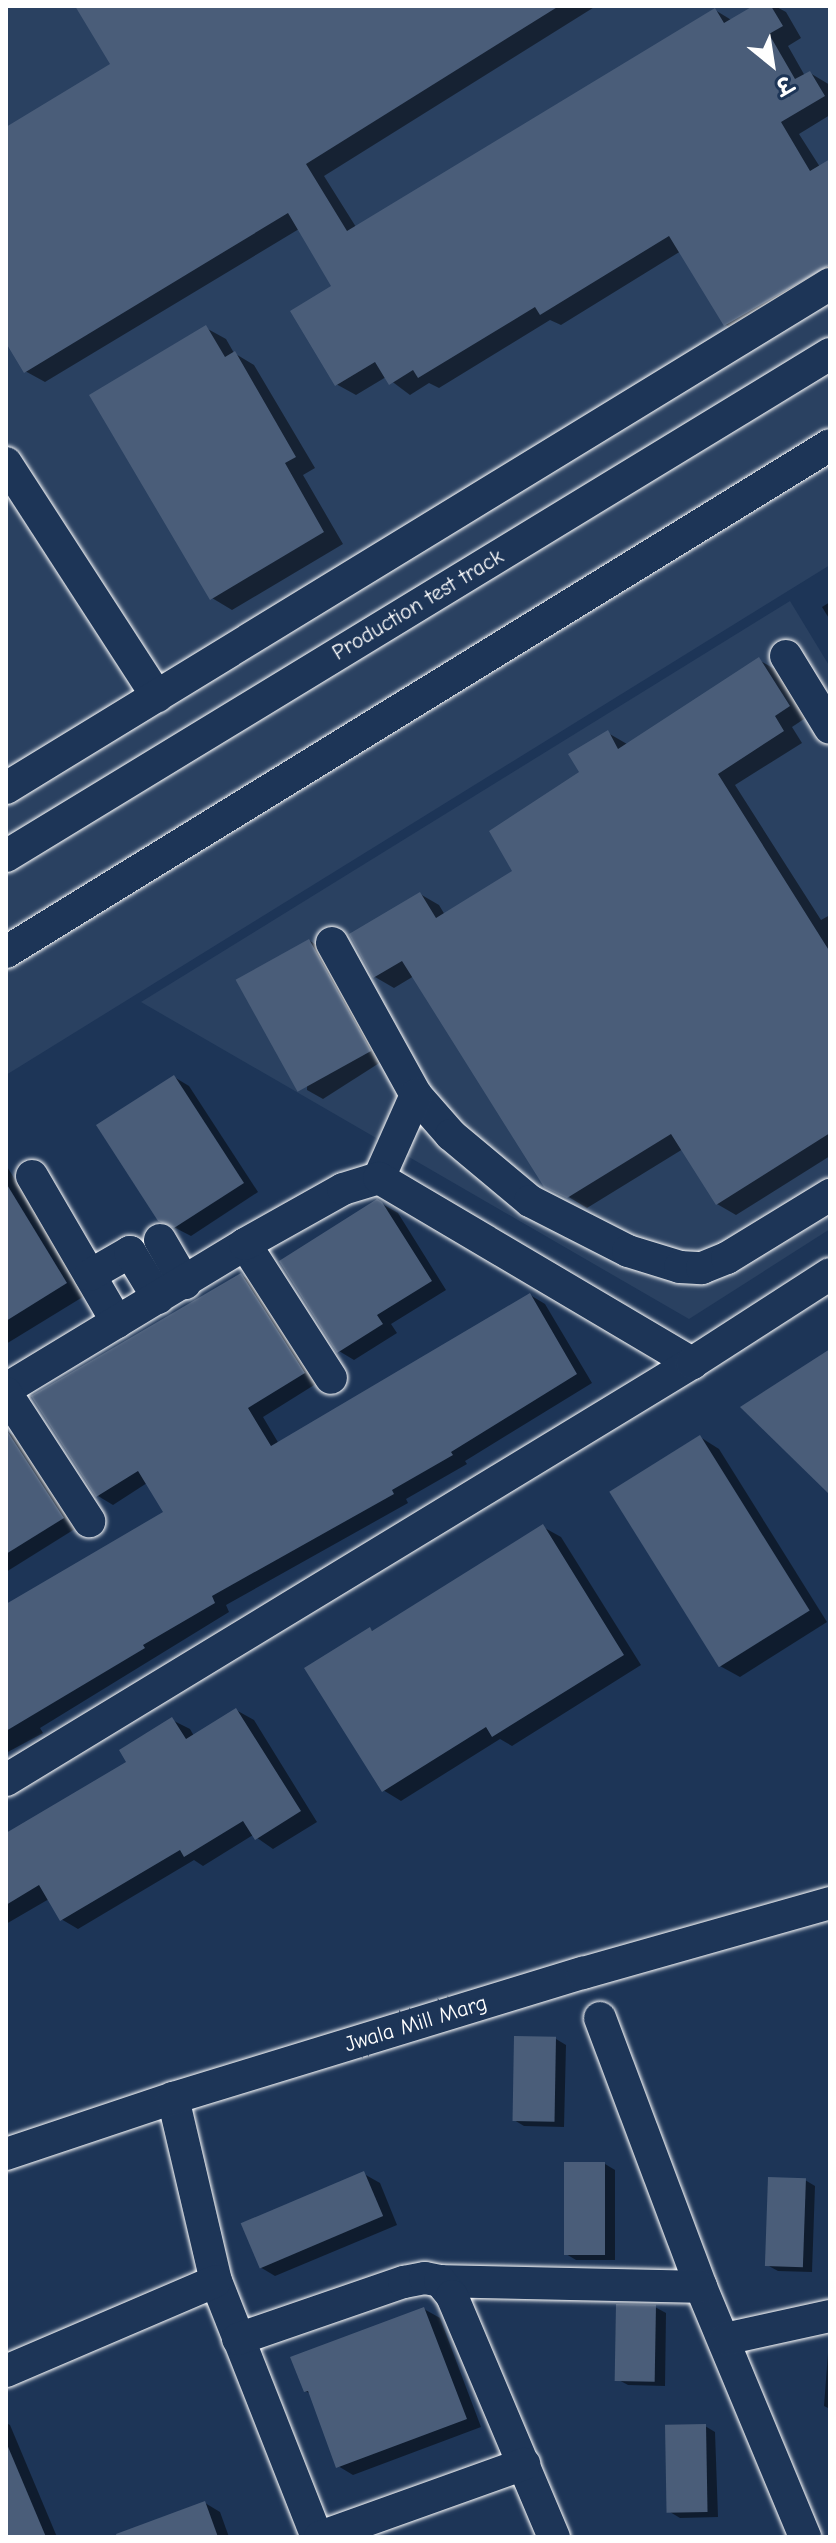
<!DOCTYPE html>
<meta charset="utf-8">
<style>
body{margin:0}
#map{position:relative;width:836px;height:2543px;overflow:hidden;background:#1d3557;font-family:"Comic Neue","Playpen Sans Deva",sans-serif}
div>[style]{position:absolute}
.built>*{inset:0;background:#2a4161}
.shadow>*{inset:0;background:#0007}
.building>*{inset:0;background:#4a5d79;transform-origin:0 0}
.roads{filter:drop-shadow(0 0 2px #fff) drop-shadow(0 0 2px #fff)}
.minor>*{height:32px;margin:-16px;padding:0 16px;transform-origin:16px;border-radius:16px;background:#1d3557}
span{translate:-50% -50%;white-space:nowrap;text-align:center;line-height:1.15;-webkit-text-stroke:7px #1d3557;paint-order:stroke}
.street-label{font-size:22px;color:#fff}
.frame{position:absolute;inset:0;border:8px solid #fff;pointer-events:none}
.north{position:absolute;left:732px;top:24px;width:80px;height:80px;-webkit-text-stroke:6px #1d3557;paint-order:stroke;rotate:150deg;font-size:22px;font-weight:700;line-height:32px;text-align:center;color:#fff}
.north::after{content:'';display:block;margin:auto;width:28px;height:36px;background:#fff;clip-path:polygon(50% 0,100% 100%,50% 72%,0 100%)}
</style>
<div id="map">
<div class="built">
<div style="clip-path:polygon(6px 6px,830px 6px,830px 565px,6px 1075px)"></div>
<div style="clip-path:polygon(790px 601px,830px 667px,830px 1229px,689px 1319px,141px 1002px)"></div>
</div>
<div class="shadow">
<div style="clip-path:polygon(77px 6px,596px 6px,324px 176px,356px 227px,715px 10px,733px 21px,757px 6px,775px 6px,786px 12px,801px 38px,788px 46px,805px 76px,810px 73px,830px 85px,830px 115px,799px 134px,820px 167px,830px 161px,830px 286px,745px 336px,726px 325px,681px 251px,561px 325px,550px 320px,439px 388px,429px 383px,410px 395px,386px 377px,356px 395px,336px 384px,334px 286px,299px 229px,45px 382px,25px 371px,6px 339px,6px 129px,112px 65px)"></div>
<div style="clip-path:polygon(206px 328px,226px 339px,234px 353px,254px 365px,315px 468px,303px 475px,343px 544px,232px 610px,212px 598px)"></div>
<div style="clip-path:polygon(830px 602px,830px 620px,822px 607px)"></div>
<div style="clip-path:polygon(759px 660px,778px 671px,807px 717px,792px 727px,802px 743px,735px 785px,821px 920px,830px 915px,830px 1156px,736px 1215px,717px 1204px,683px 1149px,587px 1208px,562px 1193px,414px 976px,394px 988px,375px 977px,352px 935px,420px 894px,439px 905px,445px 915px,515px 871px,608px 733px,627px 744px)"></div>
<div style="clip-path:polygon(310px 941px,325px 950px,384px 1060px,323px 1099px,307px 1090px)"></div>
<div style="clip-path:polygon(174px 1077px,189px 1086px,258px 1192px,191px 1236px,160px 1220px)"></div>
<div style="clip-path:polygon(6px 1165px,86px 1295px,6px 1344px)"></div>
<div style="clip-path:polygon(377px 1201px,398px 1213px,446px 1290px,391px 1324px,397px 1333px,354px 1360px,339px 1351px)"></div>
<div style="clip-path:polygon(241px 1275px,256px 1284px,319px 1382px,263px 1417px,279px 1444px,530px 1295px,545px 1304px,592px 1383px,465px 1461px,467px 1464px,406px 1499px,408px 1503px,226px 1605px,229px 1612px,40px 1728px,43px 1733px,6px 1753px,6px 1606px,166px 1512px,147px 1483px,113px 1505px,98px 1496px)"></div>
<div style="clip-path:polygon(6px 1431px,22px 1440px,78px 1527px,6px 1572px)"></div>
<div style="clip-path:polygon(700px 1437px,719px 1449px,827px 1622px,740px 1677px,720px 1666px)"></div>
<div style="clip-path:polygon(543px 1527px,561px 1537px,641px 1665px,512px 1746px,500px 1739px,401px 1801px,383px 1790px,370px 1629px,374px 1632px)"></div>
<div style="clip-path:polygon(236px 1710px,254px 1720px,317px 1822px,273px 1849px,253px 1835px,203px 1866px,194px 1860px,78px 1929px,61px 1919px,49px 1899px,6px 1924px,6px 1835px,129px 1763px,172px 1720px,190px 1729px,194px 1736px)"></div>
<div style="clip-path:polygon(556px 2039px,566px 2045px,564px 2127px,524px 2126px,514px 2120px)"></div>
<div style="clip-path:polygon(605px 2164px,615px 2170px,615px 2260px,576px 2260px,566px 2254px)"></div>
<div style="clip-path:polygon(364px 2174px,380px 2183px,397px 2225px,275px 2276px,260px 2267px)"></div>
<div style="clip-path:polygon(805px 2180px,815px 2186px,812px 2272px,778px 2271px,767px 2265px)"></div>
<div style="clip-path:polygon(655px 2307px,666px 2313px,665px 2386px,628px 2385px,617px 2379px)"></div>
<div style="clip-path:polygon(424px 2309px,440px 2318px,481px 2427px,353px 2475px,338px 2466px,311px 2394px,305px 2391px)"></div>
<div style="clip-path:polygon(829px 2340px,830px 2340px,830px 2409px,824px 2406px)"></div>
<div style="clip-path:polygon(6px 2423px,10px 2425px,57px 2537px,6px 2537px)"></div>
<div style="clip-path:polygon(705px 2426px,715px 2432px,718px 2517px,680px 2518px,670px 2512px)"></div>
<div style="clip-path:polygon(205px 2503px,220px 2512px,229px 2537px,115px 2537px)"></div>
</div>
<div class="building">
<div style="clip-path:polygon(75px 6px,559px 6px,306px 164px,347px 231px,715px 8px,724px 23px,753px 6px,771px 6px,783px 26px,769px 34px,795px 79px,810px 71px,825px 96px,781px 122px,810px 171px,830px 159px,830px 265px,724px 326px,669px 236px,540px 315px,535px 307px,418px 378px,413px 370px,389px 385px,375px 362px,335px 386px,290px 311px,331px 286px,288px 213px,24px 373px,6px 343px,6px 127px,110px 64px)"></div>
<div style="clip-path:polygon(206px 325px,225px 357px,235px 351px,296px 457px,285px 463px,324px 532px,210px 600px,89px 395px)"></div>
<div style="clip-path:polygon(759px 657px,790px 706px,775px 716px,784px 731px,718px 774px,830px 952px,830px 1133px,716px 1205px,671px 1134px,567px 1198px,544px 1187px,402px 961px,373px 978px,349px 934px,420px 892px,436px 918px,512px 871px,489px 831px,579px 772px,568px 754px,608px 730px,618px 749px)"></div>
<div style="left:309px;top:939px;width:128px;height:84px;rotate:61deg"></div>
<div style="clip-path:polygon(174px 1075px,244px 1183px,174px 1228px,158px 1221px,96px 1125px)"></div>
<div style="clip-path:polygon(6px 1183px,67px 1283px,6px 1321px)"></div>
<div style="clip-path:polygon(377px 1199px,382px 1202px,432px 1281px,377px 1315px,383px 1324px,337px 1353px,279px 1261px)"></div>
<div style="clip-path:polygon(241px 1273px,305px 1373px,248px 1408px,271px 1446px,530px 1293px,577px 1374px,451px 1452px,453px 1455px,392px 1490px,394px 1494px,212px 1596px,215px 1603px,143px 1645px,145px 1648px,6px 1731px,6px 1604px,163px 1512px,138px 1471px,96px 1497px,31px 1396px)"></div>
<div style="clip-path:polygon(830px 1349px,830px 1495px,740px 1407px)"></div>
<div style="clip-path:polygon(6px 1429px,64px 1518px,6px 1554px)"></div>
<div style="left:700px;top:1435px;width:207px;height:107px;rotate:58deg"></div>
<div style="clip-path:polygon(543px 1524px,624px 1655px,492px 1737px,486px 1727px,382px 1792px,304px 1668px,370px 1627px,372px 1631px)"></div>
<div style="clip-path:polygon(236px 1708px,301px 1811px,255px 1840px,243px 1821px,184px 1857px,180px 1850px,60px 1921px,39px 1885px,6px 1905px,6px 1833px,126px 1762px,119px 1750px,172px 1717px,186px 1739px)"></div>
<div style="left:514px;top:2036px;width:42px;height:85px;rotate:1deg"></div>
<div style="left:564px;top:2162px;width:41px;height:93px"></div>
<div style="left:364px;top:2171px;width:49px;height:134px;rotate:67deg"></div>
<div style="left:768px;top:2177px;width:38px;height:89px;rotate:2deg"></div>
<div style="left:616px;top:2304px;width:40px;height:77px;rotate:1deg"></div>
<div style="clip-path:polygon(424px 2307px,467px 2419px,336px 2468px,308px 2391px,304px 2392px,290px 2357px)"></div>
<div style="left:706px;top:2424px;width:88px;height:41px;rotate:89deg"></div>
<div style="clip-path:polygon(6px 2442px,46px 2537px,6px 2537px)"></div>
<div style="clip-path:polygon(205px 2501px,218px 2537px,117px 2537px,116px 2534px)"></div>
</div>
<div class="roads">
<div class="minor">
<div style="left:6px;top:463px;width:278px;rotate:57.1deg"></div>
<div style="left:786px;top:656px;width:84px;rotate:58.6deg"></div>
<div style="left:6px;top:788px;width:966px;rotate:-31.45deg"></div>
<div style="left:6px;top:856px;width:965px;rotate:-31.35deg"></div>
<div style="left:332px;top:943px;width:174px;rotate:61.1deg"></div>
<div style="left:416px;top:1095px;width:53px;rotate:48.8deg"></div>
<div style="left:451px;top:1135px;width:103px;rotate:39.9deg"></div>
<div style="left:530px;top:1201px;width:110px;rotate:27deg"></div>
<div style="left:628px;top:1251px;width:54px;rotate:17.1deg"></div>
<div style="left:680px;top:1267px;width:22px;rotate:3deg"></div>
<div style="left:702px;top:1268px;width:27px;rotate:-22deg"></div>
<div style="left:727px;top:1258px;width:121px;rotate:-31.5deg"></div>
<div style="left:6px;top:952px;width:967px;rotate:-31.6deg"></div>
<div style="left:32px;top:1176px;width:169px;rotate:59.8deg"></div>
<div style="left:379px;top:1178px;width:91px;rotate:-66deg"></div>
<div style="left:160px;top:1240px;width:50px;rotate:59.8deg"></div>
<div style="left:245px;top:1244px;width:159px;rotate:57.3deg"></div>
<div style="left:90px;top:1275px;width:46px;rotate:-29.9deg"></div>
<div style="left:130px;top:1252px;width:54px;rotate:58.7deg"></div>
<div style="left:6px;top:1389px;width:280px;rotate:-31.2deg"></div>
<div style="left:245px;top:1244px;width:112px;rotate:-29.3deg"></div>
<div style="left:343px;top:1189px;width:38px;rotate:-17deg"></div>
<div style="left:379px;top:1178px;width:364px;rotate:30.6deg"></div>
<div style="left:6px;top:1393px;width:153px;rotate:57deg"></div>
<div style="left:6px;top:1780px;width:803px;rotate:-31.29deg"></div>
<div style="left:692px;top:1363px;width:164px;rotate:-32.8deg"></div>
<div style="left:600px;top:2018px;width:287px;rotate:69.4deg"></div>
<div style="left:701px;top:2287px;width:271px;rotate:67.4deg"></div>
<div style="left:173px;top:2098px;width:188px;rotate:76.8deg"></div>
<div style="left:216px;top:2281px;width:275px;rotate:68.5deg"></div>
<div style="left:6px;top:2154px;width:176px;rotate:-18.5deg"></div>
<div style="left:173px;top:2098px;width:429px;rotate:-17deg"></div>
<div style="left:583px;top:1973px;width:257px;rotate:-15.8deg"></div>
<div style="left:440px;top:2281px;width:261px;rotate:1.3deg"></div>
<div style="left:238px;top:2339px;width:176px;rotate:-19deg"></div>
<div style="left:404px;top:2282px;width:21px;rotate:-11deg"></div>
<div style="left:425px;top:2278px;width:15px;rotate:11deg"></div>
<div style="left:440px;top:2281px;width:19px;rotate:51deg"></div>
<div style="left:452px;top:2296px;width:262px;rotate:67.1deg"></div>
<div style="left:725px;top:2339px;width:107px;rotate:-12.4deg"></div>
<div style="left:6px;top:2371px;width:228px;rotate:-23.2deg"></div>
<div style="left:320px;top:2537px;width:217px;rotate:-19.7deg"></div>
</div>
</div>
<div class="street-label">
<span style="left:418px;top:605px;rotate:-31deg">Production test track</span>
<span style="left:416px;top:2024px;rotate:-17deg">Jwala Mill Marg</span>
</div>
<div class="frame"></div>
<div class="north">उ</div>
</div>
